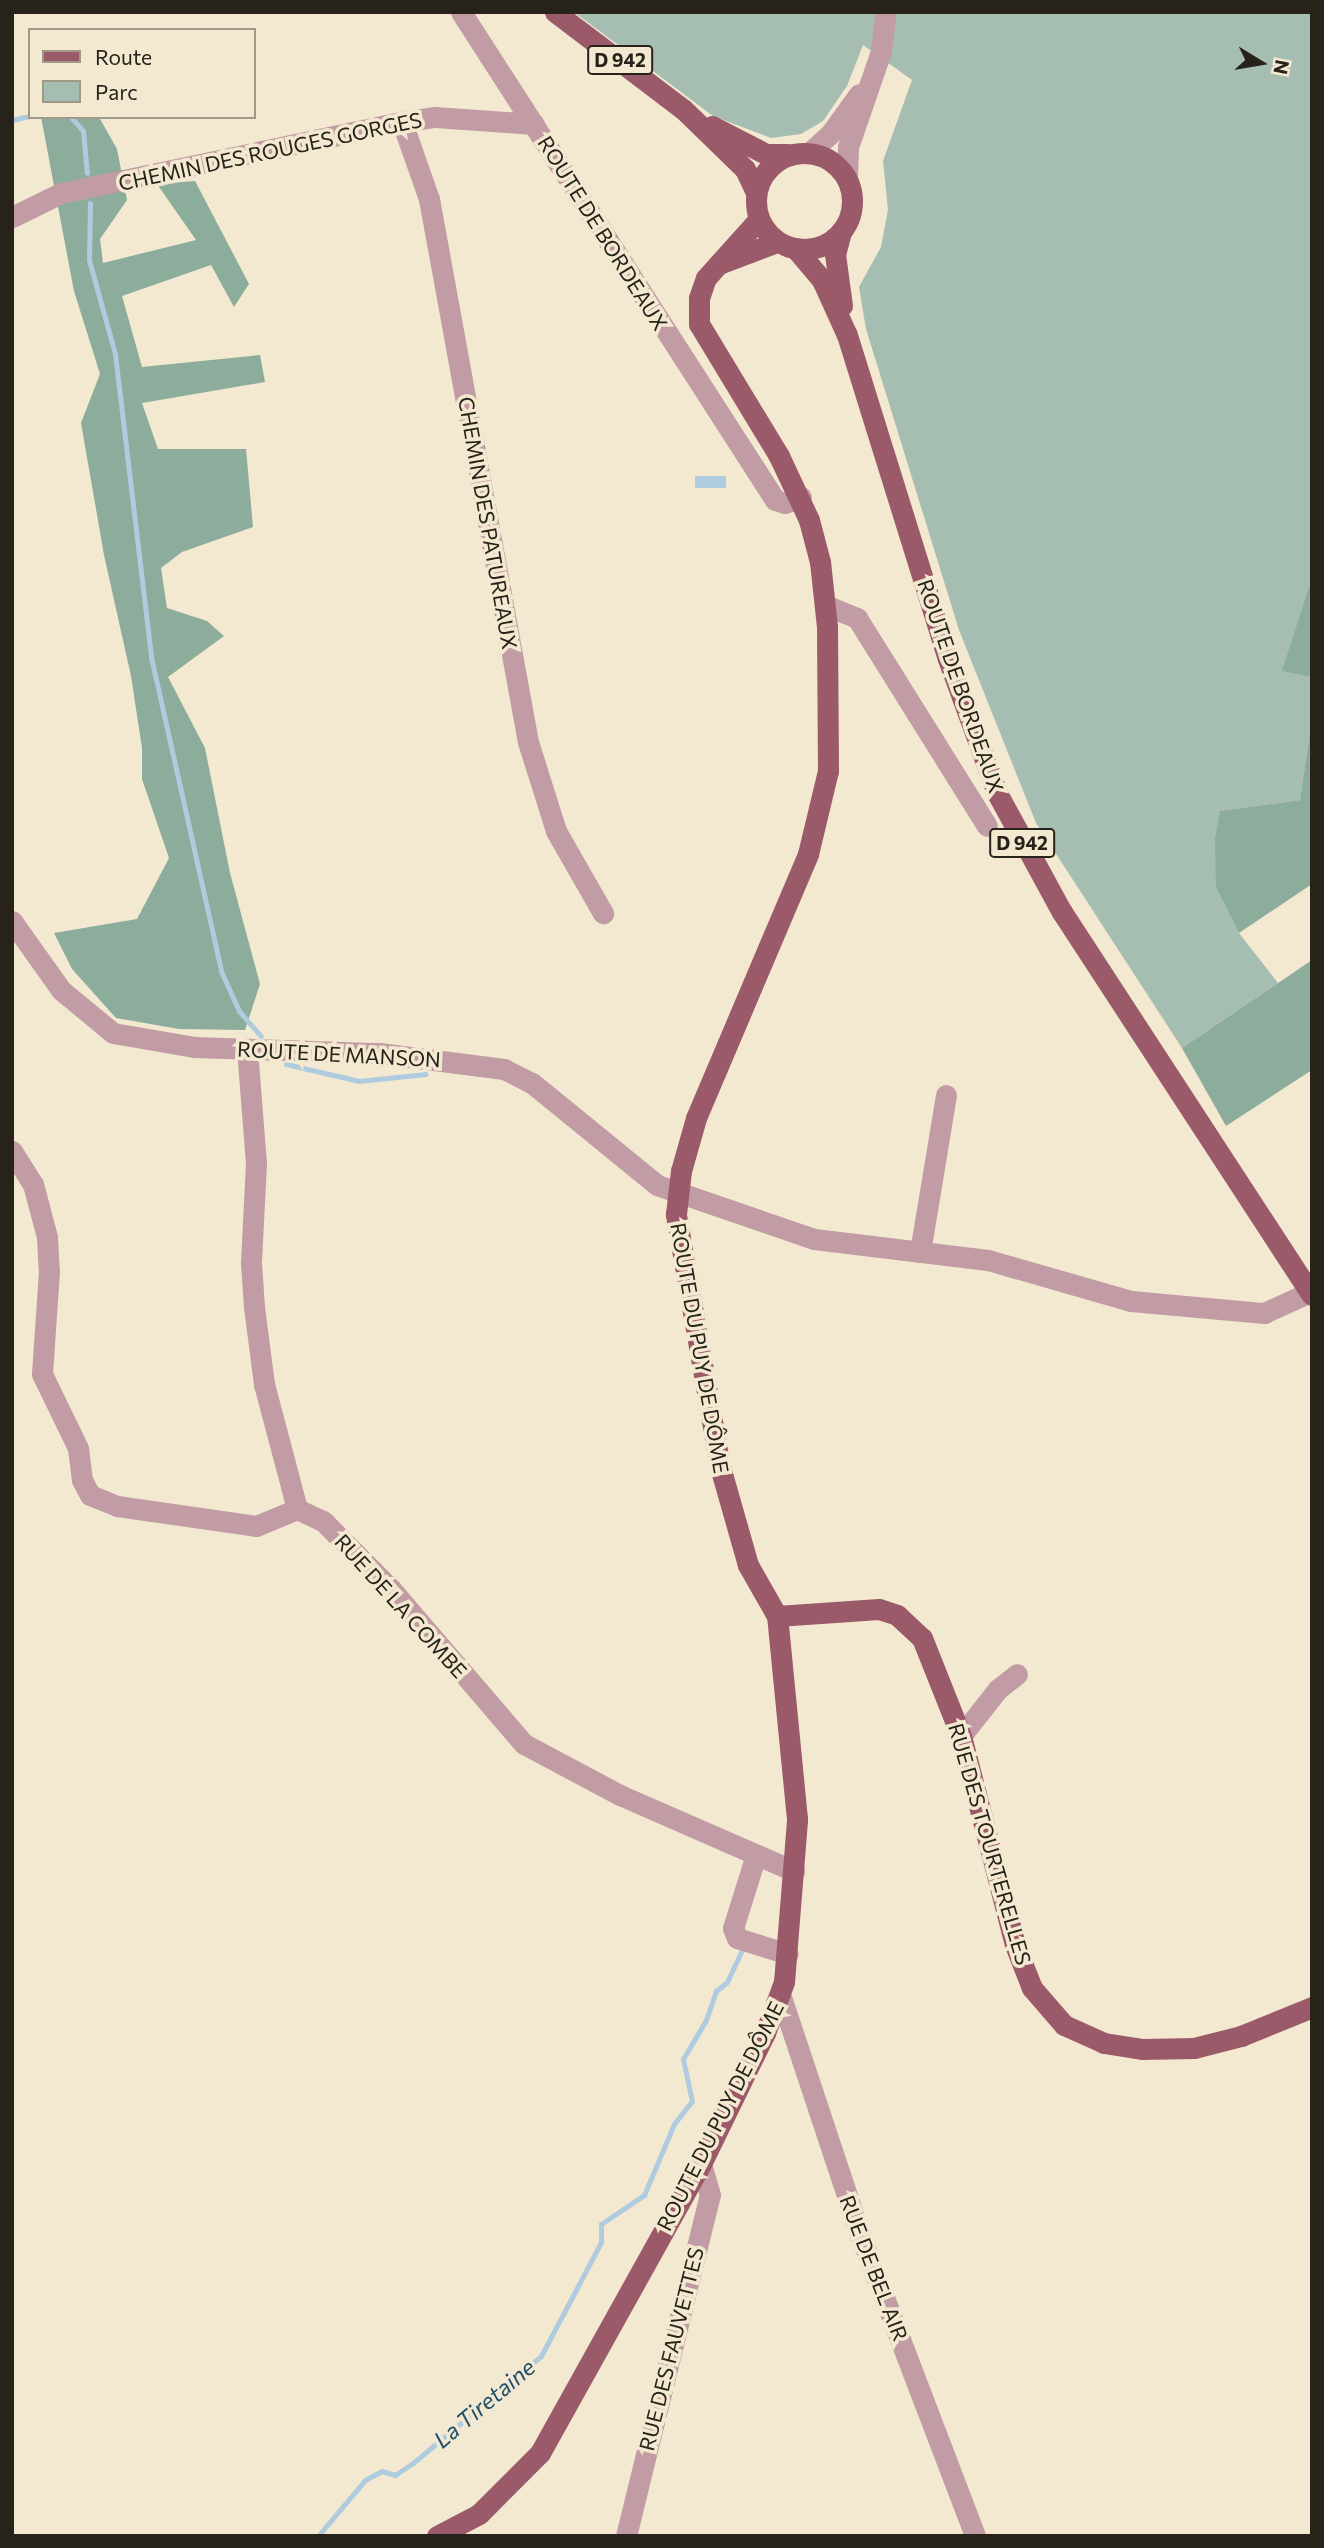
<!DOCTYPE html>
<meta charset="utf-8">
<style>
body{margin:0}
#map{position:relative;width:1324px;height:2548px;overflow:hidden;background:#f3e8d0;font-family:Commissioner,sans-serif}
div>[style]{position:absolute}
.green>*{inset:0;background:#a5beb1}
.forest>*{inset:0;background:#8cac9c}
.water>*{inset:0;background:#aecbdf;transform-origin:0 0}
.stream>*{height:5px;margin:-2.5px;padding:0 2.5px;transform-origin:2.5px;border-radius:2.5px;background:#aecbdf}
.minor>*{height:21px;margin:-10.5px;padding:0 10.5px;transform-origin:10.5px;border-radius:10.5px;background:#c19ca4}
.major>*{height:21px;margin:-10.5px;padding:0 10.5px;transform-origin:10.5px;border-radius:10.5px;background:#9b5a6a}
.major>.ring{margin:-10.5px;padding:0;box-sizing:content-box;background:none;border:21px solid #9b5a6a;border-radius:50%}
span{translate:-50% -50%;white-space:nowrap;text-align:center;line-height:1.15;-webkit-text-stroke:7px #f3e8d0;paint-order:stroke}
.shield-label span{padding:2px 5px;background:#f3e8d0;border:2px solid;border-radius:5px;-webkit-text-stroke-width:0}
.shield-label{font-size:19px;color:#27231b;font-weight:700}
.street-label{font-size:21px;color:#27231b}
.water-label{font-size:23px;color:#1e4f6c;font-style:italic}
.frame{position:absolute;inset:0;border:14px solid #27231b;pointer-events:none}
.legend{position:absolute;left:28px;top:28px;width:228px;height:91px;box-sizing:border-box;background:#f3e8d0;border:2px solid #a19988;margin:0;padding:9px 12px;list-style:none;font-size:21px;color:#27231b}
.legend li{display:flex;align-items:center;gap:14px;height:35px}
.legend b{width:35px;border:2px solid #a19988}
.north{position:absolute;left:1226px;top:28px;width:70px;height:70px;-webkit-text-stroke:5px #f3e8d0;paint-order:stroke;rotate:101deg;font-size:19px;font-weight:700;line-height:28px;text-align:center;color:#27231b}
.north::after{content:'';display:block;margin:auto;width:24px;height:32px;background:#27231b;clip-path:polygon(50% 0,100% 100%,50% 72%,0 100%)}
</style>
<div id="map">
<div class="green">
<div style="clip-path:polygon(574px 12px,1312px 12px,1312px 577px,1283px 670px,1312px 677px,1312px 717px,1300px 800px,1220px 811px,1216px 888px,1239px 933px,1278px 983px,1182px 1048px,1036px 823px,959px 630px,866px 329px,859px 287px,881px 247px,888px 210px,883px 161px,912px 80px,863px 45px,847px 86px,823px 121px,801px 134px,771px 138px,713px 116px)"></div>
</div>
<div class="forest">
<div style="clip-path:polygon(41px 117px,99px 117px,117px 149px,127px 200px,100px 239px,103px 263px,196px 240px,157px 184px,195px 181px,249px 284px,234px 307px,211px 265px,122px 296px,142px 367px,260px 355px,265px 382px,142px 403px,158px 449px,246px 449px,253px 527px,182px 552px,161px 568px,167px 608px,207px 621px,224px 636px,168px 677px,205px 748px,230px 873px,260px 984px,245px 1030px,179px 1029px,116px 1018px,72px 969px,54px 933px,137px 919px,169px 858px,142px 779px,142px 748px,131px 676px,104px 555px,81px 423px,100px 374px,74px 291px)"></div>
<div style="clip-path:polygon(1312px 577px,1312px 677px,1282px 671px)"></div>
<div style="clip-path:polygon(1312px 717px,1312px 884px,1239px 933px,1216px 888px,1215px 839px,1220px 811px,1300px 800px)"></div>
<div style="clip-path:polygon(1312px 960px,1312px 1070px,1226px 1126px,1182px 1048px)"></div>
</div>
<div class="water">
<div style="left:695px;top:476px;width:31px;height:12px"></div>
</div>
<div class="stream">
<div style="left:71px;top:117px;width:18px;rotate:49deg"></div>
<div style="left:83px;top:131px;width:42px;rotate:84.6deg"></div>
<div style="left:12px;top:120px;width:18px;rotate:-13deg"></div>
<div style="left:90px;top:203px;width:57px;rotate:91deg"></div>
<div style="left:89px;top:260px;width:98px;rotate:74.5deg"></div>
<div style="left:115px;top:354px;width:305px;rotate:83.2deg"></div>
<div style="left:151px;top:657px;width:322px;rotate:77.4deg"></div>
<div style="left:221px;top:971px;width:44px;rotate:65.8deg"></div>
<div style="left:239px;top:1011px;width:33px;rotate:49deg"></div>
<div style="left:286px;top:1064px;width:75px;rotate:13.1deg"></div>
<div style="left:359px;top:1081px;width:67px;rotate:-6deg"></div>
<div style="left:318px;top:2536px;width:73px;rotate:-50deg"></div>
<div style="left:365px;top:2480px;width:19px;rotate:-28deg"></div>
<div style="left:382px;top:2471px;width:14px;rotate:17deg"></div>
<div style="left:395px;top:2475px;width:22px;rotate:-34deg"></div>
<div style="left:413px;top:2463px;width:167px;rotate:-39.9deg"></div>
<div style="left:541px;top:2356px;width:129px;rotate:-62.2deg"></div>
<div style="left:601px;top:2242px;width:18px;rotate:-90deg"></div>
<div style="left:601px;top:2224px;width:52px;rotate:-34deg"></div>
<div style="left:644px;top:2195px;width:77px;rotate:-67.1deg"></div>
<div style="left:674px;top:2124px;width:29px;rotate:-52deg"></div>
<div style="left:692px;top:2101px;width:43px;rotate:-102.1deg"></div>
<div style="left:683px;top:2059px;width:45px;rotate:-59.5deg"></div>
<div style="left:706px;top:2020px;width:31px;rotate:-71deg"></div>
<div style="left:716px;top:1991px;width:14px;rotate:-39deg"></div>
<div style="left:727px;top:1982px;width:40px;rotate:-65deg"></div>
</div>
<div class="minor">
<div style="left:461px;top:12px;width:580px;rotate:57.24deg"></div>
<div style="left:775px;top:500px;width:10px;rotate:17deg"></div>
<div style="left:785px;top:503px;width:17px;rotate:-21deg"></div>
<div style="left:402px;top:122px;width:82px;rotate:70.7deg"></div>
<div style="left:429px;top:199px;width:552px;rotate:79.67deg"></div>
<div style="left:528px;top:742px;width:93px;rotate:72.5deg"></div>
<div style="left:556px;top:831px;width:95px;rotate:60.2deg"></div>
<div style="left:810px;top:152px;width:28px;rotate:-42deg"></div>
<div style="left:831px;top:133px;width:48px;rotate:-54.3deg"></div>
<div style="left:847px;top:178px;width:31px;rotate:-88deg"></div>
<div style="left:848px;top:147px;width:102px;rotate:-71deg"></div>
<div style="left:881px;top:51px;width:39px;rotate:-83deg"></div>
<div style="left:12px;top:217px;width:55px;rotate:-26.1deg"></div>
<div style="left:61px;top:193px;width:348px;rotate:-11.8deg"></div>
<div style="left:402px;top:122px;width:33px;rotate:-9deg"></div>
<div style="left:435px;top:117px;width:99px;rotate:4deg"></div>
<div style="left:825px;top:605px;width:35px;rotate:22deg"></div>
<div style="left:857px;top:618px;width:245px;rotate:58deg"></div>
<div style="left:12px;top:921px;width:85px;rotate:54.6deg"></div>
<div style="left:61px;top:990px;width:67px;rotate:39.6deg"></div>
<div style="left:113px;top:1033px;width:82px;rotate:9.8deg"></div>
<div style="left:194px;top:1047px;width:185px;rotate:1.9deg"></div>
<div style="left:379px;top:1053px;width:126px;rotate:7.3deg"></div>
<div style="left:504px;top:1069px;width:31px;rotate:27deg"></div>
<div style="left:532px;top:1083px;width:161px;rotate:39.2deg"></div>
<div style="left:657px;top:1185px;width:166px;rotate:19deg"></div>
<div style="left:814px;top:1239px;width:175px;rotate:6.9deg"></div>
<div style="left:988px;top:1260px;width:149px;rotate:16deg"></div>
<div style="left:1131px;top:1301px;width:134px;rotate:5.2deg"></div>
<div style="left:1264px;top:1313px;width:51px;rotate:-24.5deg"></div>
<div style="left:247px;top:1049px;width:114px;rotate:85.5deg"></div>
<div style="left:256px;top:1163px;width:100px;rotate:92.9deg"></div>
<div style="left:251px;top:1263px;width:44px;rotate:86.1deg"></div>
<div style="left:254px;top:1307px;width:78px;rotate:82.6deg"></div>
<div style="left:264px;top:1384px;width:129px;rotate:75.2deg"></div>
<div style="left:297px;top:1509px;width:29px;rotate:25deg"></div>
<div style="left:323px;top:1521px;width:96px;rotate:45deg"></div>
<div style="left:391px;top:1589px;width:204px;rotate:49.4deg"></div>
<div style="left:524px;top:1744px;width:109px;rotate:28deg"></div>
<div style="left:620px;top:1795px;width:190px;rotate:23.6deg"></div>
<div style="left:12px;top:1151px;width:39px;rotate:58deg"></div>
<div style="left:33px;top:1184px;width:55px;rotate:75.2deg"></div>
<div style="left:47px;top:1237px;width:34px;rotate:87deg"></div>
<div style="left:49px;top:1271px;width:103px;rotate:93.9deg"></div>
<div style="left:42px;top:1374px;width:82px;rotate:64.1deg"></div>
<div style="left:78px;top:1448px;width:32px;rotate:83deg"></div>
<div style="left:82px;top:1480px;width:17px;rotate:62deg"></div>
<div style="left:90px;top:1495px;width:29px;rotate:22deg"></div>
<div style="left:117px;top:1506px;width:140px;rotate:8.2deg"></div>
<div style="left:256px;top:1526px;width:44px;rotate:-22.5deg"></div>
<div style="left:920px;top:1252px;width:159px;rotate:-80.6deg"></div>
<div style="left:961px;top:1736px;width:60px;rotate:-51.8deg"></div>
<div style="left:998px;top:1689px;width:24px;rotate:-38deg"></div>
<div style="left:755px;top:1858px;width:73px;rotate:107.4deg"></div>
<div style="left:733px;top:1928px;width:11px;rotate:68deg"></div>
<div style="left:737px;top:1938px;width:53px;rotate:17.4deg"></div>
<div style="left:781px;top:1997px;width:253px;rotate:71.6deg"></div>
<div style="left:861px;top:2237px;width:320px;rotate:69.1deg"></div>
<div style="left:626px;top:2536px;width:351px;rotate:-76.2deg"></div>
<div style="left:710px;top:2195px;width:32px;rotate:-106deg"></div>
</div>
<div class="major">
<div style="left:555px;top:12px;width:161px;rotate:37.2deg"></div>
<div style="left:683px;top:109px;width:86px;rotate:44.1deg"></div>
<div style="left:745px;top:169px;width:26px;rotate:65deg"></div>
<div style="left:712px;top:126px;width:61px;rotate:27.4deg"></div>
<div style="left:766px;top:154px;width:22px"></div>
<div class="ring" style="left:756px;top:153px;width:75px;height:75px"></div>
<div style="left:841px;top:232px;width:23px;rotate:105deg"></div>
<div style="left:835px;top:254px;width:52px;rotate:82.3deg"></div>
<div style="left:795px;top:248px;width:42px;rotate:49.8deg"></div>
<div style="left:822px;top:280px;width:60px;rotate:65.6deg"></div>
<div style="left:847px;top:335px;width:339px;rotate:72.7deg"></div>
<div style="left:948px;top:659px;width:143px;rotate:69.9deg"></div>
<div style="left:997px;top:793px;width:136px;rotate:61.4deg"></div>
<div style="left:1062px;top:912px;width:457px;rotate:56.9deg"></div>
<div style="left:719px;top:264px;width:62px;rotate:-20.8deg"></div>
<div style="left:777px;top:1616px;width:102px;rotate:-3.9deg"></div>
<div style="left:879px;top:1609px;width:19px;rotate:18deg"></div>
<div style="left:897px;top:1615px;width:34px;rotate:43deg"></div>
<div style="left:922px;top:1638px;width:105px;rotate:68.3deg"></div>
<div style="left:961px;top:1736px;width:216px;rotate:75.5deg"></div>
<div style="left:1015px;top:1945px;width:46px;rotate:68.4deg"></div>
<div style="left:1032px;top:1988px;width:49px;rotate:49.1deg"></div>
<div style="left:1064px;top:2025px;width:44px;rotate:24.2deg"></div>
<div style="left:1104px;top:2043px;width:38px;rotate:9deg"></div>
<div style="left:1142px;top:2049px;width:52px;rotate:-1.1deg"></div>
<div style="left:1194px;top:2048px;width:49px;rotate:-14.3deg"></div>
<div style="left:1241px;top:2036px;width:77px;rotate:-22.2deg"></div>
<div style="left:437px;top:2536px;width:47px;rotate:-27.6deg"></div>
<div style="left:479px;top:2514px;width:86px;rotate:-45deg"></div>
<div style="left:540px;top:2453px;width:331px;rotate:-60.9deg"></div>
<div style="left:701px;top:2164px;width:146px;rotate:-64deg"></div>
<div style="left:765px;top:2033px;width:54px;rotate:-69.6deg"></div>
<div style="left:784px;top:1982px;width:164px;rotate:-85.4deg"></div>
<div style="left:797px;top:1819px;width:204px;rotate:-95.6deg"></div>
<div style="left:777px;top:1616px;width:59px;rotate:-119.6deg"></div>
<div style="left:748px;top:1565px;width:102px;rotate:-105.9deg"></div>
<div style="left:720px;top:1467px;width:257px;rotate:-99.9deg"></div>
<div style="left:676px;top:1214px;width:43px;rotate:-83.4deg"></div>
<div style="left:681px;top:1171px;width:55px;rotate:-74.2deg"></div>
<div style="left:696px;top:1118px;width:287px;rotate:-67deg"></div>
<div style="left:808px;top:854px;width:85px;rotate:-76.5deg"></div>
<div style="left:828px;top:771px;width:144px;rotate:-90.4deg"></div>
<div style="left:827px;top:627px;width:65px;rotate:-96.1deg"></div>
<div style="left:820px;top:562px;width:43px;rotate:-104.7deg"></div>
<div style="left:809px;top:520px;width:71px;rotate:-115.1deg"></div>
<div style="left:779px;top:456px;width:154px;rotate:-121.2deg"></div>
<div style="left:699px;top:324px;width:26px;rotate:-90deg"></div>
<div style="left:699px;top:298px;width:21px;rotate:-71deg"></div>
<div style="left:706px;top:278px;width:79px;rotate:-48.1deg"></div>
</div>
<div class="shield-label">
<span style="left:620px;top:60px">D 942</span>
<span style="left:1022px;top:843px">D 942</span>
</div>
<div class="street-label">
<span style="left:270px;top:151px;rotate:-12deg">CHEMIN DES ROUGES GORGES</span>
<span style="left:603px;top:233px;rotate:58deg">ROUTE DE BORDEAUX</span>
<span style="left:488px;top:523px;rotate:80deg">CHEMIN DES PATUREAUX</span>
<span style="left:961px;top:686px;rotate:71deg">ROUTE DE BORDEAUX</span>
<span style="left:339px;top:1054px;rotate:3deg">ROUTE DE MANSON</span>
<span style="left:700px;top:1348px;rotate:80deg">ROUTE DU PUY DE DÔME</span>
<span style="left:401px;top:1606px;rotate:48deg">RUE DE LA COMBE</span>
<span style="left:990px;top:1844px;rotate:74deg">RUE DES TOURTERELLES</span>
<span style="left:720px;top:2116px;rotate:-63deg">ROUTE DU PUY DE DÔME</span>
<span style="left:874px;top:2268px;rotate:69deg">RUE DE BEL AIR</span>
<span style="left:671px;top:2349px;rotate:-76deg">RUE DES FAUVETTES</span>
</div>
<div class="water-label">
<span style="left:484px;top:2403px;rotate:-40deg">La Tiretaine</span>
</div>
<div class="frame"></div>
<ul class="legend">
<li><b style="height:9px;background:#9b5a6a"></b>Route</li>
<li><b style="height:19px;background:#a5beb1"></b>Parc</li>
</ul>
<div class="north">N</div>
</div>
